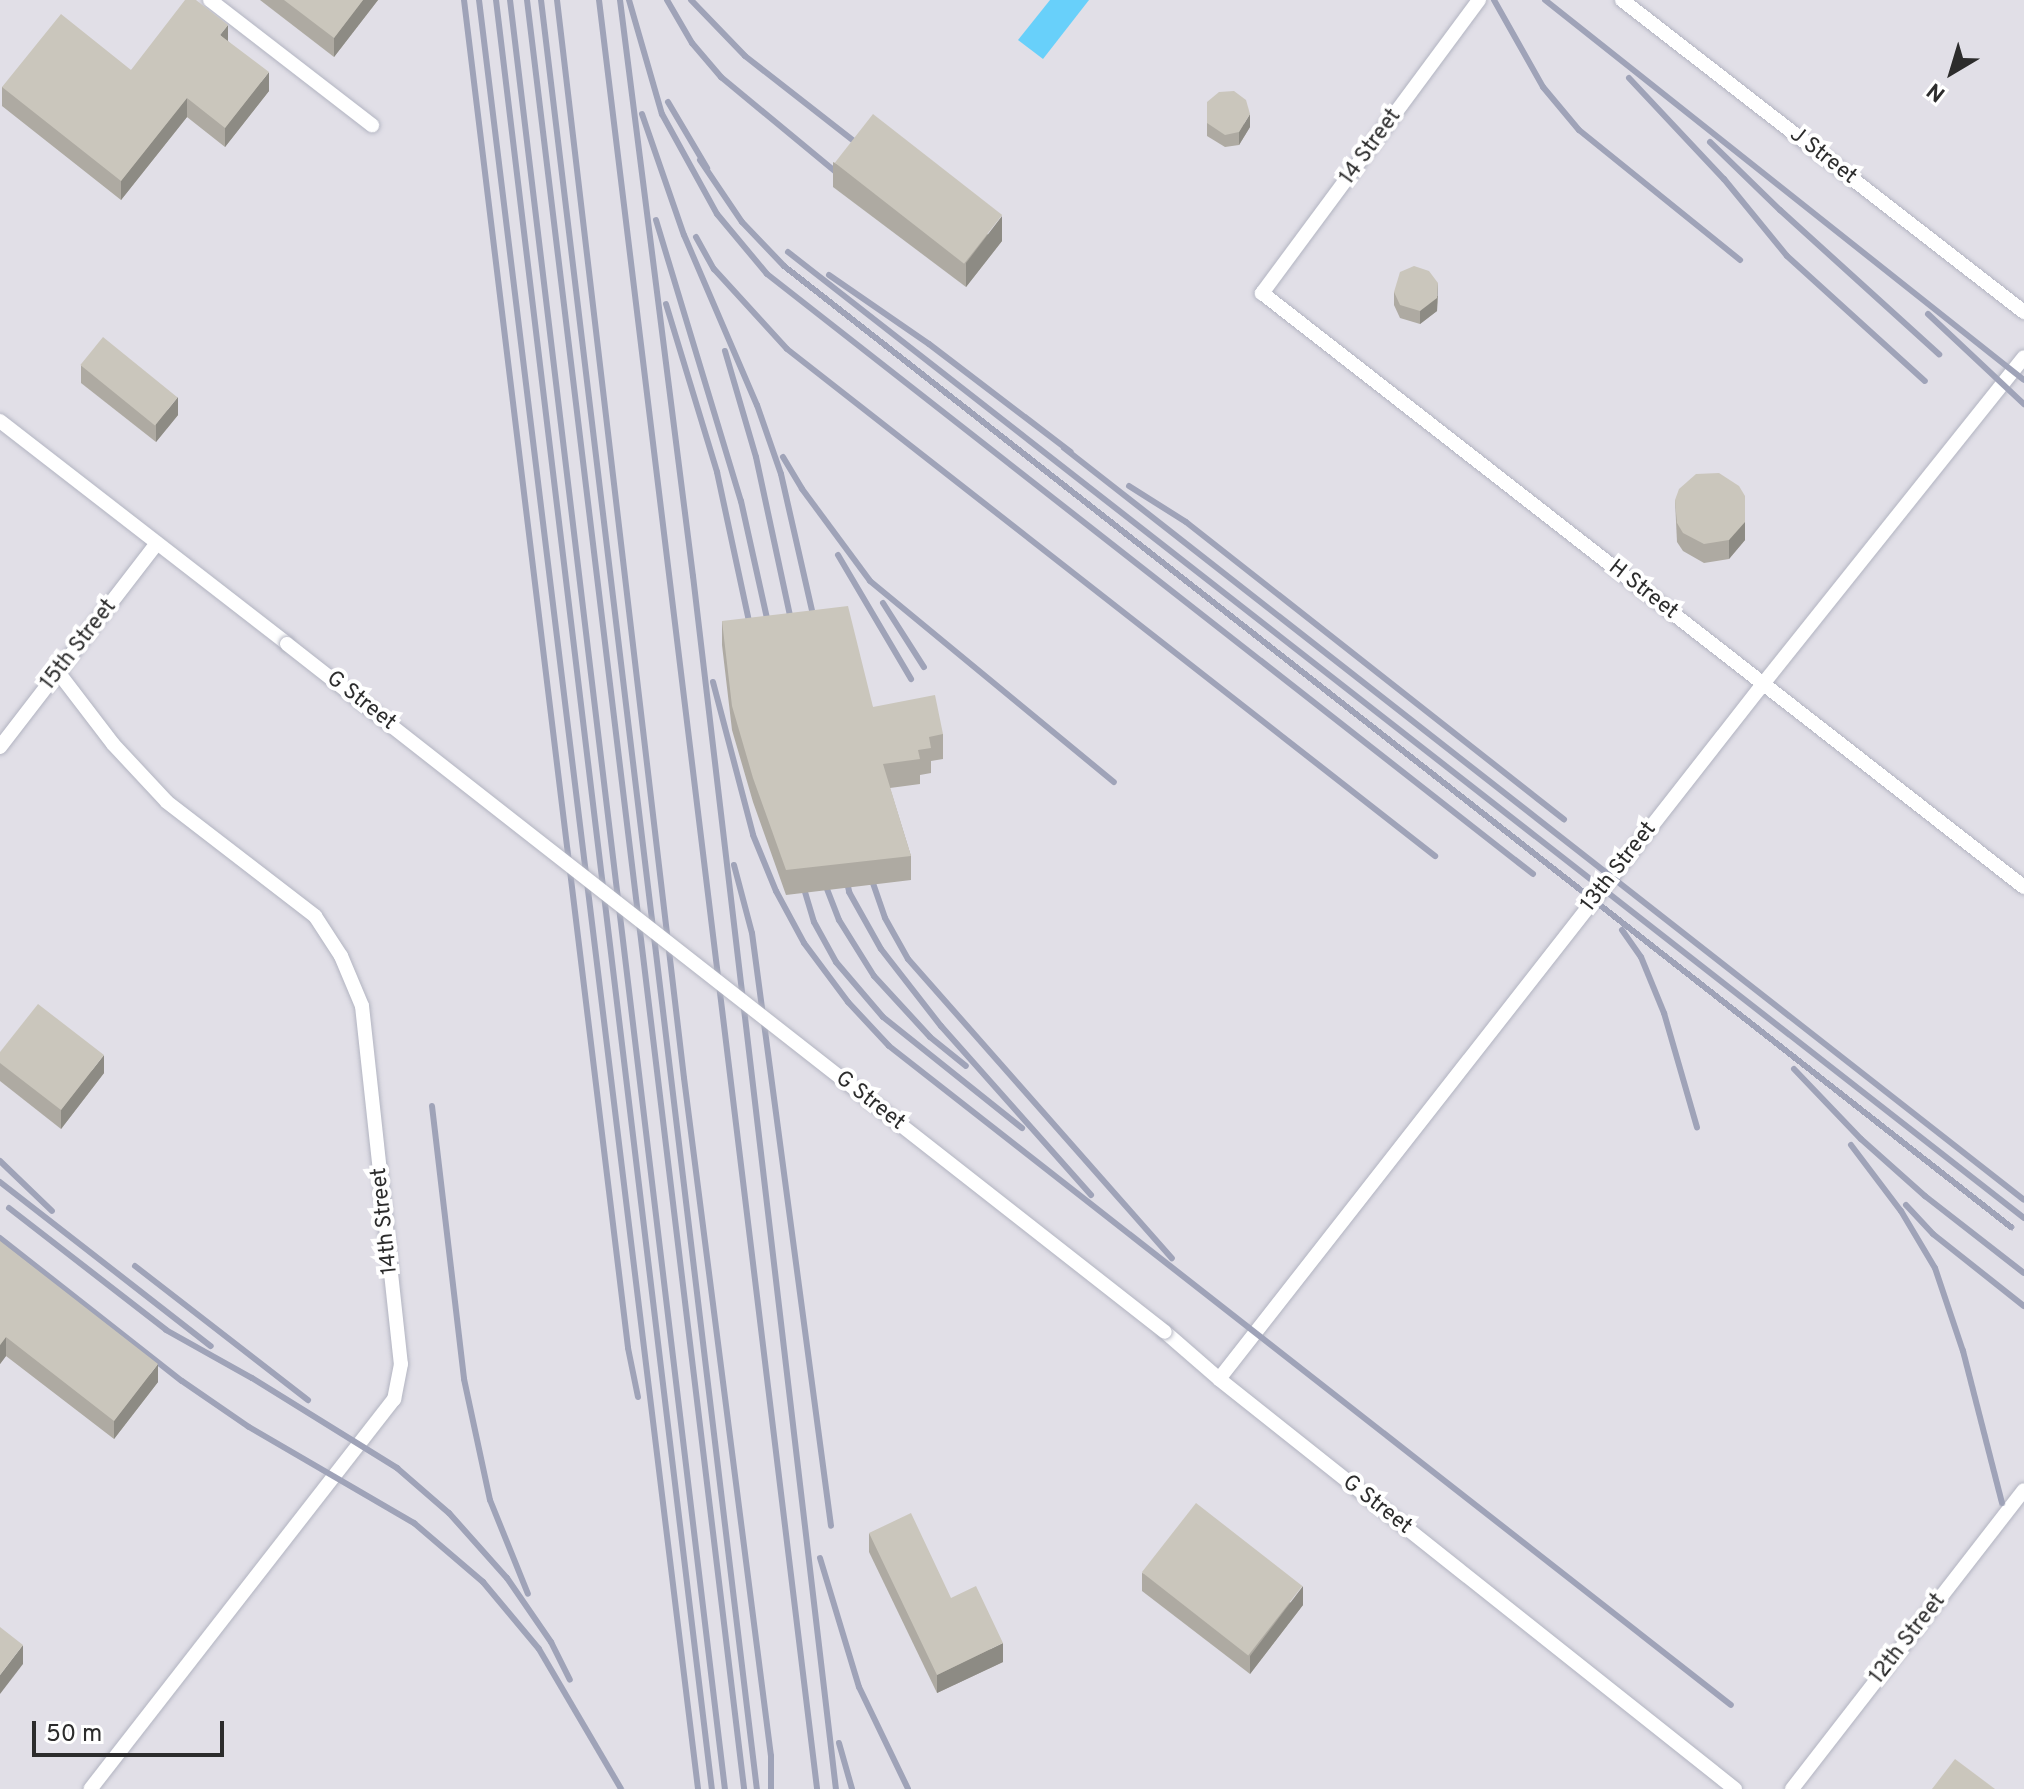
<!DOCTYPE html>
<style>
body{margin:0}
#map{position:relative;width:2024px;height:1789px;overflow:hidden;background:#efe8de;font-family:Overpass,sans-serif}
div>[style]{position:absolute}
.industrial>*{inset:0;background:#e1dfe7;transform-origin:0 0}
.water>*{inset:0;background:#68d0fa}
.roads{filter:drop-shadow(0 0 2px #b2b4c1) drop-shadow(0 0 2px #b2b4c1)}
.service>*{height:14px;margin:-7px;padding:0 7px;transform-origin:7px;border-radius:7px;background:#fff}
.rail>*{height:6px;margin:-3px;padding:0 3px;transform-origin:3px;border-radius:3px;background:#9fa3b8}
.bridges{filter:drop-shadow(0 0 2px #b2b4c1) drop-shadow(0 0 2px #b2b4c1)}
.service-bridge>*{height:14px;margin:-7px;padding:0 7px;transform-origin:7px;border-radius:7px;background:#fff}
.wall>*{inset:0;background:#aeaaa2}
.shaded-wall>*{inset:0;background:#8d8b84}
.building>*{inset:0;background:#cac6bc;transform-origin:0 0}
span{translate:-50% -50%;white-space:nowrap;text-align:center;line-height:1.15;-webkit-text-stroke:8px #fff;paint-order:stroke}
.street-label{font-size:22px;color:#2c2c2c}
.north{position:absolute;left:1912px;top:32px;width:80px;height:80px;-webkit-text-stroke:6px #fff;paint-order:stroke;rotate:218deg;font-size:22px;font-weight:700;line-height:32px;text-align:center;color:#2c2c2c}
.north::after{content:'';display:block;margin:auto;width:28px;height:36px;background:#2c2c2c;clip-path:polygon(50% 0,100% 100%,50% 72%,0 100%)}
.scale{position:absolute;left:32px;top:1721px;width:192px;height:36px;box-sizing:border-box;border:4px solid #2c2c2c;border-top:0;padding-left:10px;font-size:24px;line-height:28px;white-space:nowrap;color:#2c2c2c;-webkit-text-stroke:6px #fff;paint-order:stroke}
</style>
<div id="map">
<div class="industrial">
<div style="left:0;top:0;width:2024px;height:1789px"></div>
</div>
<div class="water">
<div style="clip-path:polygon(1050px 0,1089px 0,1043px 59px,1018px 40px)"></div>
</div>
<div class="roads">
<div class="service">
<div style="left:210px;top:0;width:205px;rotate:37.7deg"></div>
<div style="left:1479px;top:0;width:365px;rotate:126.5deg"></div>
<div style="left:1262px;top:293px;width:966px;rotate:37.94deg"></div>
<div style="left:1622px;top:0;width:509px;rotate:37.82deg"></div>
<div style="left:0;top:421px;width:363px;rotate:37.8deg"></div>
<div style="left:58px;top:672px;width:91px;rotate:52.6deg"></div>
<div style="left:113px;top:744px;width:79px;rotate:47deg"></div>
<div style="left:167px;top:802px;width:187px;rotate:37.6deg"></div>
<div style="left:315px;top:916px;width:48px;rotate:57deg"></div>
<div style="left:341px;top:956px;width:54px;rotate:67.2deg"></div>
<div style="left:362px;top:1006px;width:360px;rotate:83.8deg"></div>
<div style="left:401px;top:1364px;width:36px;rotate:101deg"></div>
<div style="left:394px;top:1399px;width:494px;rotate:127.9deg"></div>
<div style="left:0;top:747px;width:257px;rotate:-52.4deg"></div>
<div style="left:1165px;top:1332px;width:72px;rotate:41deg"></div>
<div style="left:1219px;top:1379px;width:659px;rotate:38.47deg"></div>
<div style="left:1219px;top:1379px;width:883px;rotate:-51.95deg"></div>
<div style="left:1763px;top:684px;width:418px;rotate:-51.4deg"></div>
<div style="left:1792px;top:1789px;width:378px;rotate:-52.2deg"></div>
</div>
</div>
<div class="rail">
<div style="left:464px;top:0;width:1358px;rotate:83.06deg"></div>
<div style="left:628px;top:1348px;width:50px;rotate:78.5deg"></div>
<div style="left:479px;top:0;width:1802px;rotate:83.02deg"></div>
<div style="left:496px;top:0;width:1802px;rotate:83.12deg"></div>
<div style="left:510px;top:0;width:1802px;rotate:83.15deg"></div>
<div style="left:527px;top:0;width:1802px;rotate:83.08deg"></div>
<div style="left:541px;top:0;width:1802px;rotate:83.12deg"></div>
<div style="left:557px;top:0;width:1085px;rotate:83.28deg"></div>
<div style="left:684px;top:1078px;width:684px;rotate:82.69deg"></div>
<div style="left:771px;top:1756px;width:33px;rotate:90deg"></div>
<div style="left:599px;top:0;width:1802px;rotate:83.05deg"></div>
<div style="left:620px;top:0;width:581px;rotate:82.78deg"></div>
<div style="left:693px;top:576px;width:1221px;rotate:83.28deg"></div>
<div style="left:629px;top:0;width:119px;rotate:73.9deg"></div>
<div style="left:662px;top:114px;width:114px;rotate:61.2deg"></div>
<div style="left:717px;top:214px;width:78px;rotate:50.2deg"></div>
<div style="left:767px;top:274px;width:973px;rotate:38.07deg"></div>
<div style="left:667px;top:0;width:50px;rotate:59.8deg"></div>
<div style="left:692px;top:43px;width:45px;rotate:49.5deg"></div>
<div style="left:721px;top:77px;width:166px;rotate:39.6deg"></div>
<div style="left:691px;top:0;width:78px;rotate:46deg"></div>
<div style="left:745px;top:56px;width:157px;rotate:38deg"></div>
<div style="left:1494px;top:0;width:100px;rotate:60.6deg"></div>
<div style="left:1543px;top:87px;width:56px;rotate:50.1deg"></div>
<div style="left:1579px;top:130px;width:207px;rotate:38.9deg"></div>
<div style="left:1545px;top:0;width:611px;rotate:38.43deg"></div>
<div style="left:1629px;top:78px;width:139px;rotate:46.8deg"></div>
<div style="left:1724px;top:179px;width:99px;rotate:50.7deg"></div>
<div style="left:1787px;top:256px;width:186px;rotate:42.2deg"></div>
<div style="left:668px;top:102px;width:77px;rotate:59.4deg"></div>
<div style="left:642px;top:114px;width:128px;rotate:70.9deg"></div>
<div style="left:684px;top:235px;width:185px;rotate:66.8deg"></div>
<div style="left:757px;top:405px;width:73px;rotate:70.8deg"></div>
<div style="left:781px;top:474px;width:162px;rotate:77.2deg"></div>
<div style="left:1710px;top:142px;width:98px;rotate:44.2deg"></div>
<div style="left:1780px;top:210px;width:215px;rotate:42.2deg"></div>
<div style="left:700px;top:160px;width:75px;rotate:55.9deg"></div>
<div style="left:742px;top:222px;width:61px;rotate:46.3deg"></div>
<div style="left:784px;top:266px;width:1559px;rotate:38.07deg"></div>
<div style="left:656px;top:220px;width:294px;rotate:73.2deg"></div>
<div style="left:741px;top:501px;width:138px;rotate:77.5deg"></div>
<div style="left:696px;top:237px;width:37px;rotate:61deg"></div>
<div style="left:714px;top:269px;width:108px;rotate:47.6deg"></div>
<div style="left:787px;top:349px;width:823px;rotate:38.04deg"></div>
<div style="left:788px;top:252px;width:1569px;rotate:38.01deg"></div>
<div style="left:829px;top:275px;width:121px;rotate:34.6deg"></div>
<div style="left:929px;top:344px;width:178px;rotate:37.3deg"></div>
<div style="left:666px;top:304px;width:176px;rotate:73.1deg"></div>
<div style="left:717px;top:472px;width:172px;rotate:77.9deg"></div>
<div style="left:1928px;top:314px;width:132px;rotate:43.2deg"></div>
<div style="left:725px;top:351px;width:110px;rotate:73.7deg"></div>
<div style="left:756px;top:457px;width:182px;rotate:77.9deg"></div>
<div style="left:1064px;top:448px;width:1219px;rotate:38.07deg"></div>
<div style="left:783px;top:457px;width:37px;rotate:59deg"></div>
<div style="left:802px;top:489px;width:114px;rotate:53.5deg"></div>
<div style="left:870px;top:581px;width:316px;rotate:39.5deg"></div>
<div style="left:1129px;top:486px;width:67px;rotate:32.3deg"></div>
<div style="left:1186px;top:522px;width:481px;rotate:38.2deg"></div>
<div style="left:838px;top:555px;width:144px;rotate:59.5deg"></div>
<div style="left:883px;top:603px;width:76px;rotate:57.4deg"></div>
<div style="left:713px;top:682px;width:158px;rotate:75.3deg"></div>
<div style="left:753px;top:835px;width:61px;rotate:67.7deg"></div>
<div style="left:776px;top:891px;width:59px;rotate:61.7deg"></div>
<div style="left:804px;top:943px;width:74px;rotate:53.3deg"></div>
<div style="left:848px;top:1002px;width:60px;rotate:47deg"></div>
<div style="left:889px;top:1046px;width:1069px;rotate:38.05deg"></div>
<div style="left:866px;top:863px;width:58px;rotate:70.9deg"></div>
<div style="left:885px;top:918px;width:47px;rotate:60.7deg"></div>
<div style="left:908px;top:959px;width:399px;rotate:48.6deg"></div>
<div style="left:734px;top:865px;width:70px;rotate:75.2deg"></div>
<div style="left:752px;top:933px;width:598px;rotate:82.41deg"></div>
<div style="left:843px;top:865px;width:28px;rotate:77deg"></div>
<div style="left:849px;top:892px;width:65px;rotate:60.7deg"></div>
<div style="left:881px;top:949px;width:98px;rotate:52.1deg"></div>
<div style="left:941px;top:1026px;width:226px;rotate:48.4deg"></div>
<div style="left:820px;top:871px;width:53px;rotate:68.8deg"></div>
<div style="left:839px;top:920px;width:66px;rotate:58deg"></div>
<div style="left:874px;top:976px;width:83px;rotate:47.4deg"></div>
<div style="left:930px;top:1037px;width:46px;rotate:38.9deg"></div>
<div style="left:799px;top:872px;width:52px;rotate:73.3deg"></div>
<div style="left:814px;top:922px;width:46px;rotate:61.2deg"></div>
<div style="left:836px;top:962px;width:72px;rotate:49.5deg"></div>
<div style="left:883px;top:1017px;width:178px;rotate:38.6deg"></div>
<div style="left:1622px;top:930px;width:33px;rotate:55deg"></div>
<div style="left:1641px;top:957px;width:61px;rotate:67.7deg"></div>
<div style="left:1664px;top:1013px;width:119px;rotate:73.9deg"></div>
<div style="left:1794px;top:1069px;width:97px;rotate:46.3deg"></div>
<div style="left:1861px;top:1139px;width:86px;rotate:41.7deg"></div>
<div style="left:1925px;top:1196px;width:125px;rotate:37.9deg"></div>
<div style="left:432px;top:1106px;width:275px;rotate:83.3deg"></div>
<div style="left:464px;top:1379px;width:124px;rotate:77.9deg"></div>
<div style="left:490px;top:1500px;width:101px;rotate:68deg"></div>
<div style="left:1851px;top:1145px;width:83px;rotate:52.9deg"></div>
<div style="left:1901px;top:1211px;width:66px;rotate:59.2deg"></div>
<div style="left:1935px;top:1268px;width:88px;rotate:71.4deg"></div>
<div style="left:1963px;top:1351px;width:157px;rotate:75.6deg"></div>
<div style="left:0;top:1161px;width:72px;rotate:43.9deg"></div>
<div style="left:0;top:1182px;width:267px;rotate:37.9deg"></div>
<div style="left:1906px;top:1205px;width:40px;rotate:47deg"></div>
<div style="left:1933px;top:1234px;width:116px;rotate:38.4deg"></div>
<div style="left:9px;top:1208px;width:199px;rotate:37.8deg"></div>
<div style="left:166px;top:1330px;width:98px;rotate:29.2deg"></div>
<div style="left:252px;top:1378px;width:171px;rotate:31.8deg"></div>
<div style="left:397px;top:1468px;width:69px;rotate:40.9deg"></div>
<div style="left:449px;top:1513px;width:87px;rotate:48.3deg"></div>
<div style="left:507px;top:1578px;width:78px;rotate:55.5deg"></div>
<div style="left:551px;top:1642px;width:42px;rotate:63.4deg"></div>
<div style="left:0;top:1238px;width:231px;rotate:38.2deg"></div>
<div style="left:182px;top:1381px;width:81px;rotate:34.5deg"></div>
<div style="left:249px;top:1427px;width:191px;rotate:30.2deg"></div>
<div style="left:414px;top:1523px;width:91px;rotate:40.5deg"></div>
<div style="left:483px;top:1582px;width:87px;rotate:50.1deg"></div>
<div style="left:539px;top:1649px;width:162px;rotate:59.6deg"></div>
<div style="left:135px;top:1266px;width:219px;rotate:37.8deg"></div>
<div style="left:820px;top:1558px;width:135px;rotate:73.2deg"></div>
<div style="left:859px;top:1687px;width:113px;rotate:64.3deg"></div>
<div style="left:839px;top:1743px;width:48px;rotate:74.2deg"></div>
</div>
<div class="bridges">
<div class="service-bridge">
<div style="left:287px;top:644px;width:1115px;rotate:38.08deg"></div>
</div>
</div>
<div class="wall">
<div style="clip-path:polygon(260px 0,378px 0,334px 57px)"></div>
<div style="clip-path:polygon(228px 41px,269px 91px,225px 147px,187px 117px,121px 200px,2px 106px,2px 87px,131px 70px)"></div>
<div style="clip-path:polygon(1207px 102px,1250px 127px,1239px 145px,1225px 147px,1207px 136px)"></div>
<div style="clip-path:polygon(833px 162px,1002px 241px,966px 287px,833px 187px)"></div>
<div style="clip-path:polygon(1394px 292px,1438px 296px,1437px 311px,1420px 324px,1400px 318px,1394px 305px)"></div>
<div style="clip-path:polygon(81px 365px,178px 415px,156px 442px,81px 383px)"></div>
<div style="clip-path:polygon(1675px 500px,1745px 540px,1729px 559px,1704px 563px,1683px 551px,1677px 542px)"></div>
<div style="clip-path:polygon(722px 621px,873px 707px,943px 734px,943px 759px,931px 761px,931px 773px,920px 775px,920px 784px,890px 788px,911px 856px,911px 880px,786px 895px,753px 802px,732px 730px,722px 645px)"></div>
<div style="clip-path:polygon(0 1052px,104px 1073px,61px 1129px,0 1081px)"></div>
<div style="clip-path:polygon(0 1241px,158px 1382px,114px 1439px,6px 1356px,0 1364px)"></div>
<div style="clip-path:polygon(869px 1533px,1003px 1662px,937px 1693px,869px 1552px)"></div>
<div style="clip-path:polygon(1142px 1573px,1303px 1605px,1250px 1674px,1142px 1591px)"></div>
</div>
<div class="shaded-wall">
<div style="clip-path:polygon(363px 0,378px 0,334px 57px,334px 38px)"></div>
<div style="clip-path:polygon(228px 25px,228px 43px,220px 35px)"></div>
<div style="clip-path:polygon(269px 72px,269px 91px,225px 147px,225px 128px)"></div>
<div style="clip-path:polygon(187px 98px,187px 117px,121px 200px,121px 181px)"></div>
<div style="clip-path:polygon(1250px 114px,1250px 127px,1239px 145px,1239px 132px)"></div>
<div style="clip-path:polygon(1002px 216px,1002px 241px,966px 287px,966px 263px)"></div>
<div style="clip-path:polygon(1438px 283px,1437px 311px,1420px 324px,1420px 311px)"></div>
<div style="clip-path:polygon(178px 397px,178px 415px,156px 442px,156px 424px)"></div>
<div style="clip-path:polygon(1745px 496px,1745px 540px,1729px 559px,1729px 540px)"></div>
<div style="clip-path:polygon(104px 1055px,104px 1073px,61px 1129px,61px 1110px)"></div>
<div style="clip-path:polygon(6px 1337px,6px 1356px,0 1364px,0 1345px)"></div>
<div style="clip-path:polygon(158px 1364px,158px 1382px,114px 1439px,114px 1421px)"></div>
<div style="clip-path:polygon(1303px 1586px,1303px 1605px,1250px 1674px,1250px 1656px)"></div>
<div style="clip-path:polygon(1003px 1643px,1003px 1662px,937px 1693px,937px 1675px)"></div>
<div style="clip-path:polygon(23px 1645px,23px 1664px,0 1694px,0 1675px)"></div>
</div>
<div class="building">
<div style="clip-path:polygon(185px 0,196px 0,228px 25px,220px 35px,269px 72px,225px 128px,187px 98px,121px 181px,2px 87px,61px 14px,131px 70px)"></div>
<div style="clip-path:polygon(284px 0,363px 0,334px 38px)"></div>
<div style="clip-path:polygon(1234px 91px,1246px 100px,1250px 114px,1239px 132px,1225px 135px,1207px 123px,1207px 102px,1219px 92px)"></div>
<div style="left:873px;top:114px;width:164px;height:62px;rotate:38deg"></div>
<div style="clip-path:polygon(1414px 266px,1429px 271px,1438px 283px,1437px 298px,1420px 311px,1400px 305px,1394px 292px,1400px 272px)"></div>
<div style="left:103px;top:337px;width:96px;height:36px;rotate:39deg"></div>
<div style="clip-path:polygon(1719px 473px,1739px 486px,1745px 496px,1745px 522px,1729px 540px,1704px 544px,1683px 533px,1677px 523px,1675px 500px,1679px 489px,1696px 474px)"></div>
<div style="clip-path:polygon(848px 606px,873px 707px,935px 695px,943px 734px,929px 737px,931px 748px,918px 750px,920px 759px,883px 764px,911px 856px,786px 870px,753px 778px,732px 706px,722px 621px)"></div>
<div style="clip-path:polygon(38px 1004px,104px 1055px,61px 1110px,0 1063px,0 1052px)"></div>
<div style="clip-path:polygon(0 1241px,158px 1364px,114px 1421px,6px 1337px,0 1345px)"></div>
<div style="left:1196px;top:1503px;width:135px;height:88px;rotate:38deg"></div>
<div style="clip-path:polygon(911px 1513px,951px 1598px,976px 1586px,1003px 1643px,937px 1675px,869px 1533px)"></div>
<div style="clip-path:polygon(0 1627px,23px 1645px,0 1675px)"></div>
<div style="clip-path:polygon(1955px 1759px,1995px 1789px,1932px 1789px)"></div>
</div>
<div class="street-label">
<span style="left:1371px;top:147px;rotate:-54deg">14 Street</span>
<span style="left:1823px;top:156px;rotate:38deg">J Street</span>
<span style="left:1643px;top:590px;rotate:38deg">H Street</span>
<span style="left:79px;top:645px;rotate:-52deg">15th Street</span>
<span style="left:361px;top:701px;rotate:38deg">G Street</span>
<span style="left:1619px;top:867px;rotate:-52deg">13th Street</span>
<span style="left:870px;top:1101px;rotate:38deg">G Street</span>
<span style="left:385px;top:1221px;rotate:-96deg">14th Street</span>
<span style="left:1377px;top:1505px;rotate:38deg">G Street</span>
<span style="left:1908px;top:1639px;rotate:-52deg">12th Street</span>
</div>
<div class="north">N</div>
<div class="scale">50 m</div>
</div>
